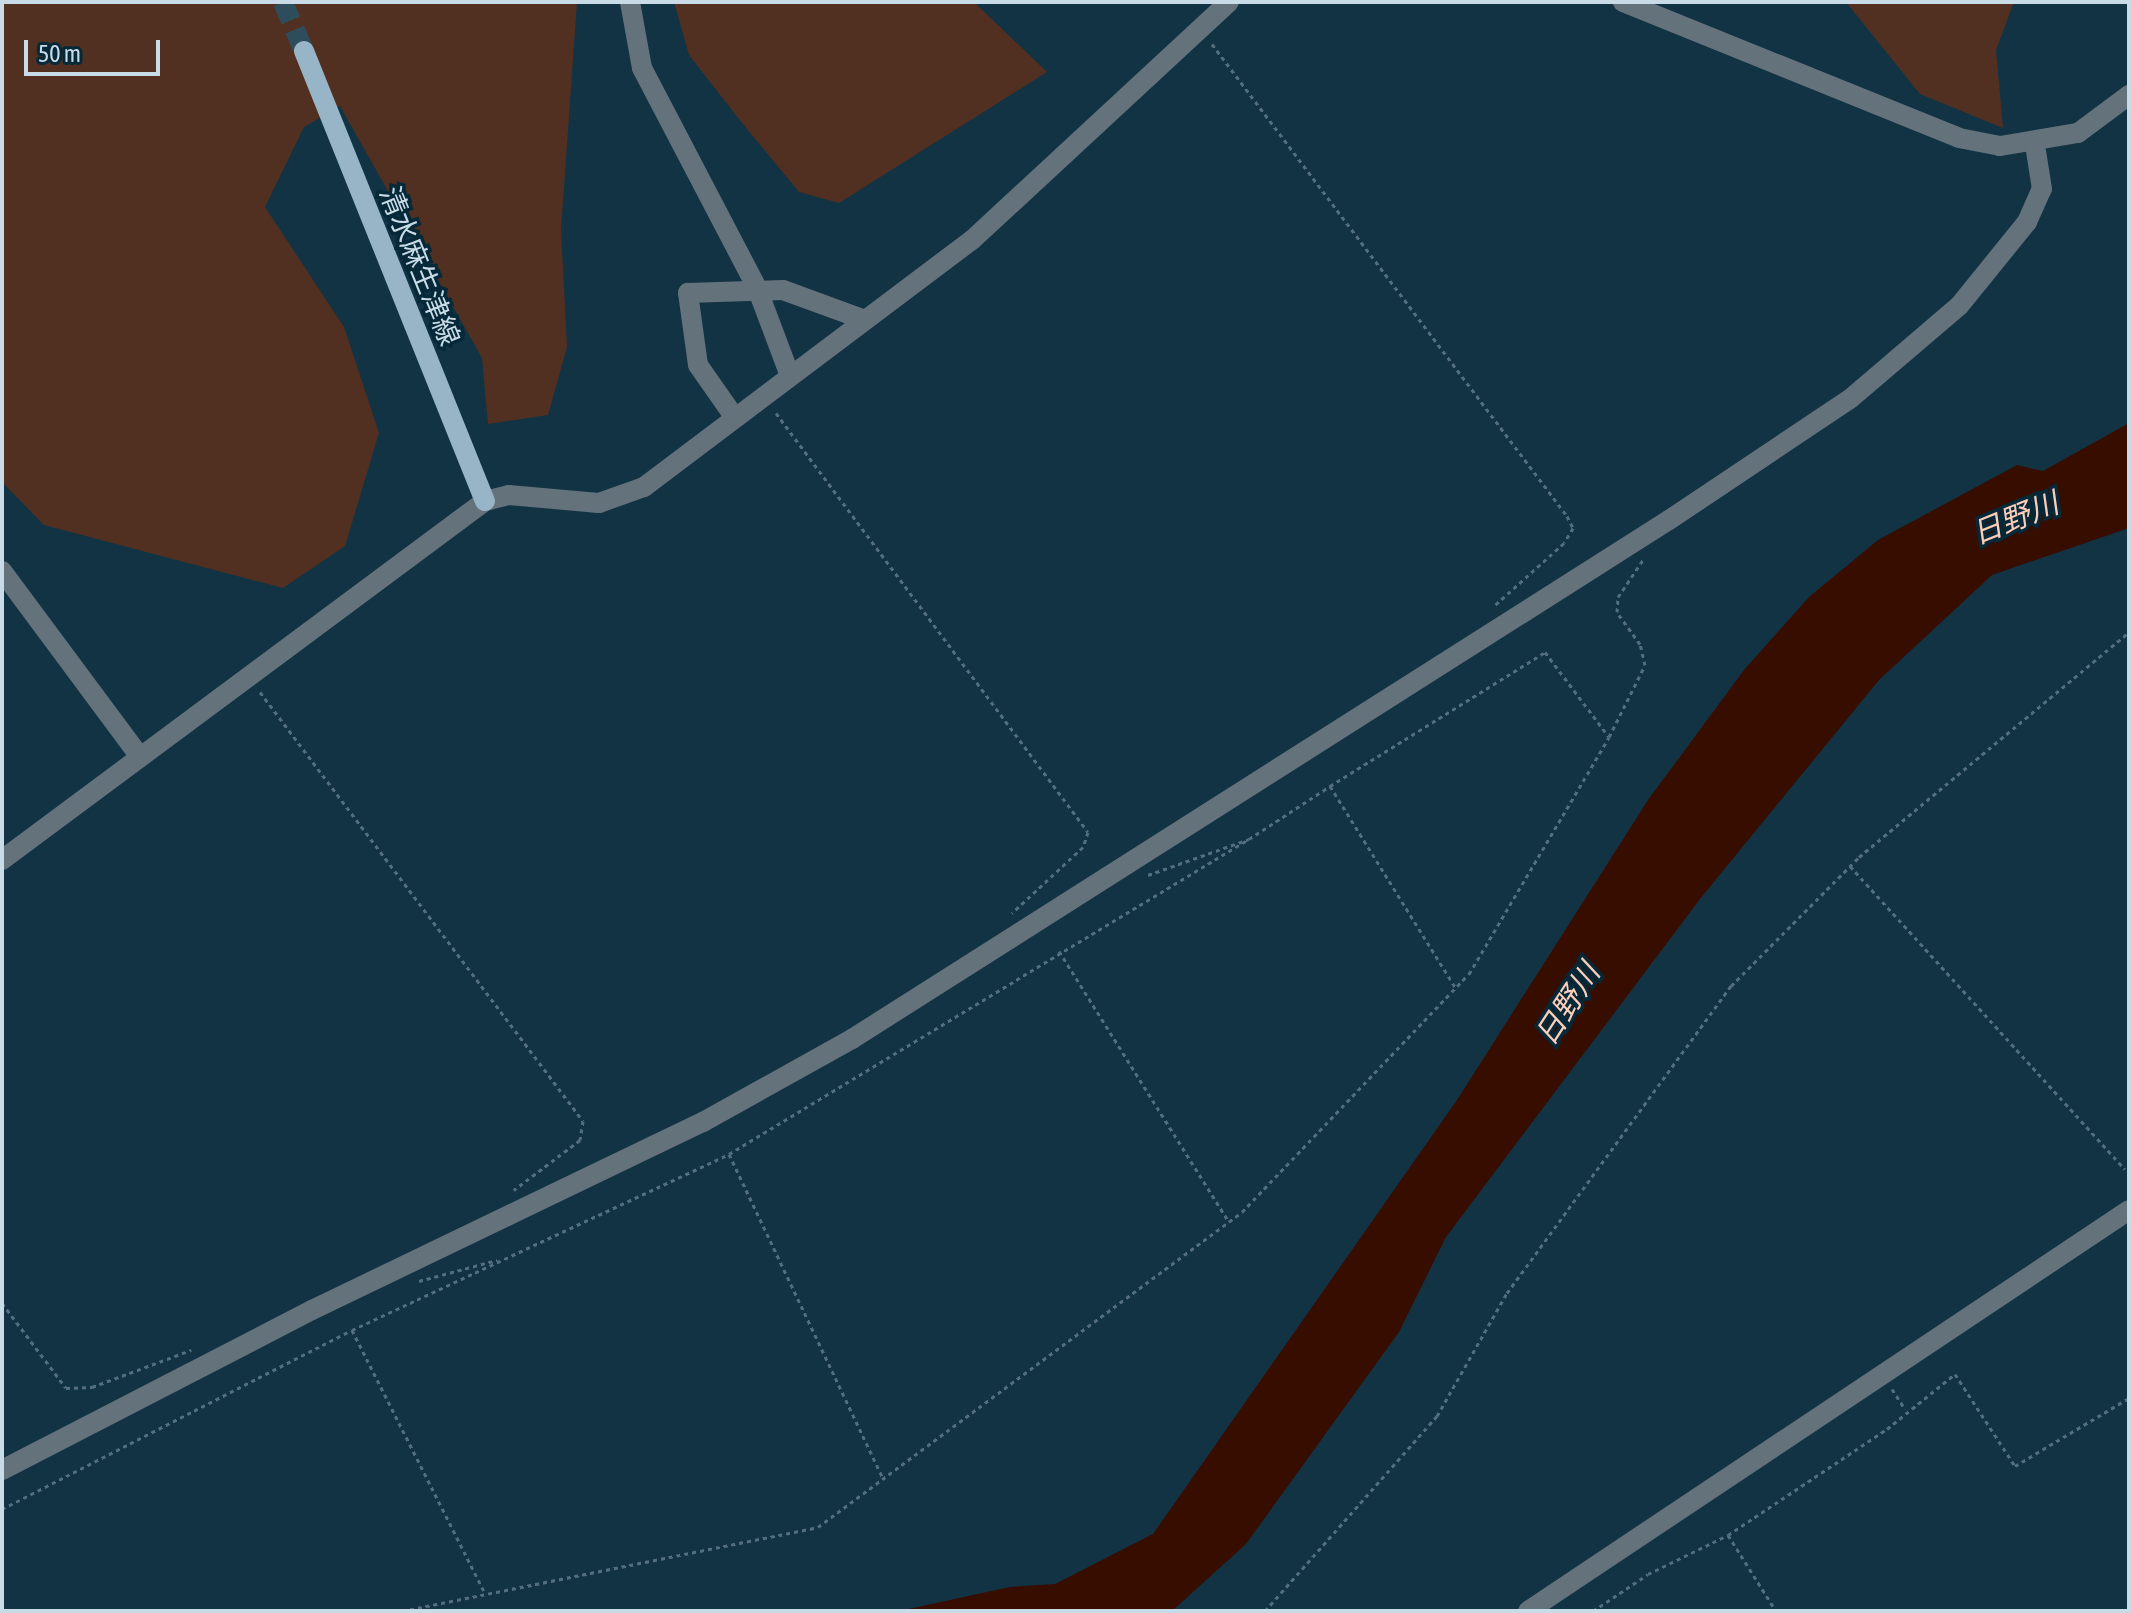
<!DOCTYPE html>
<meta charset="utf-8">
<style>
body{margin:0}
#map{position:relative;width:2131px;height:1613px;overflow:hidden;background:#123344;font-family:"Asap Condensed","Noto Sans JP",sans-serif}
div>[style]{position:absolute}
.green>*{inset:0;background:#513021}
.water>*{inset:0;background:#370d00}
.major-tunnel>*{height:20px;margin-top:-10px;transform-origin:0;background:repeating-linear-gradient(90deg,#2d4c5c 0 20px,transparent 0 30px)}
.path>*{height:3px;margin-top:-1.5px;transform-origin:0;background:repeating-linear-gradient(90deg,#536f7e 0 4px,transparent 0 8px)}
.minor>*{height:20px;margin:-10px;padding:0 10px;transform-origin:10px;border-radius:10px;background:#64727b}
.major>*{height:20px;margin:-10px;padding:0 10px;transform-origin:10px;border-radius:10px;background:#97b5c7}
span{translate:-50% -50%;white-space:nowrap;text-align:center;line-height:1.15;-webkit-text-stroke:7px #062939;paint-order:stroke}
.street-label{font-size:28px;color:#c9dbe6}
.water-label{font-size:30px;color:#fecdb8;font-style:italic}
.frame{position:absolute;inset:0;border:4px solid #c9dbe6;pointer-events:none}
.scale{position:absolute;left:24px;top:40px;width:136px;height:36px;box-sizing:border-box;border:4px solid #c9dbe6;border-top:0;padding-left:10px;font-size:24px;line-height:28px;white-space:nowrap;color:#c9dbe6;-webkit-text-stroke:6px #062939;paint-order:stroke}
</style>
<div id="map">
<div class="green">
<div style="clip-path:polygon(2px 2px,577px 2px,561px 230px,567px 347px,548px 415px,488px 424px,482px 358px,340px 106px,304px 127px,265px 207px,344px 327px,379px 433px,345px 546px,283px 588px,44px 525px,2px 482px)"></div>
<div style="clip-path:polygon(674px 2px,974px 2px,1047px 72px,839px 203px,799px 192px,739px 119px,689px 55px)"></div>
<div style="clip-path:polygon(1846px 2px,2014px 2px,1996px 50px,2003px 128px,1920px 94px)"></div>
</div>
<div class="water">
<div style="clip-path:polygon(2129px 423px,2129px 528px,1992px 575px,1879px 680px,1700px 899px,1446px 1237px,1399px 1332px,1246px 1544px,1172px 1611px,899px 1611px,1010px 1587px,1055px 1584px,1153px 1534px,1457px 1100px,1648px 800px,1744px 670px,1809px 597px,1878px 540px,2017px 465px,2043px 471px)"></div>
</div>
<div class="major-tunnel">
<div style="left:283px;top:2px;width:53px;rotate:66.8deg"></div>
</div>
<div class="path">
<div style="left:1212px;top:44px;width:591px;rotate:53.05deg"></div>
<div style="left:1567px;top:516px;width:13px;rotate:63deg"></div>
<div style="left:1573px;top:528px;width:17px;rotate:121deg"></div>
<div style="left:1564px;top:543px;width:96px;rotate:138deg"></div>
<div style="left:776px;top:413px;width:522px;rotate:53.33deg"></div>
<div style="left:1088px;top:832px;width:16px;rotate:108deg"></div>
<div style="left:1083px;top:847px;width:97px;rotate:137.1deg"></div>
<div style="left:260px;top:692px;width:537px;rotate:53.02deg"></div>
<div style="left:583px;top:1121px;width:19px;rotate:99deg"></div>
<div style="left:580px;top:1140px;width:83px;rotate:142.9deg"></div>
<div style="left:1330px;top:786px;width:253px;rotate:-31.9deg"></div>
<div style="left:1545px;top:652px;width:106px;rotate:53deg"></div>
<div style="left:1850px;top:866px;width:409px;rotate:47.8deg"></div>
<div style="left:1148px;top:875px;width:107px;rotate:-19.6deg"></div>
<div style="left:1249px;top:839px;width:97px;rotate:-33.2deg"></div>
<div style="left:1330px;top:786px;width:237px;rotate:58.1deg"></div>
<div style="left:1059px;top:951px;width:320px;rotate:57.9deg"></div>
<div style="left:729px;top:1154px;width:359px;rotate:64.6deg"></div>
<div style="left:419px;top:1281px;width:81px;rotate:-15.1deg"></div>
<div style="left:2px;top:1303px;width:106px;rotate:53deg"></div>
<div style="left:66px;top:1388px;width:26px;rotate:-2deg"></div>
<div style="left:92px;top:1387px;width:106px;rotate:-20.5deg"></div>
<div style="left:352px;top:1330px;width:292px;rotate:63.2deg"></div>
<div style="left:1892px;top:1389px;width:24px;rotate:57deg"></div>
<div style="left:2px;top:1509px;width:393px;rotate:-27.1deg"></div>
<div style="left:352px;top:1330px;width:416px;rotate:-25deg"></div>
<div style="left:729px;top:1154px;width:608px;rotate:-31.21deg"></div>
<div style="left:1728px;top:1535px;width:90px;rotate:57.7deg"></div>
<div style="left:402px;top:1611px;width:424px;rotate:-11.4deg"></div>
<div style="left:818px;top:1527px;width:528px;rotate:-36.61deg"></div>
<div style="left:1242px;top:1212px;width:329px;rotate:-46.4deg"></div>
<div style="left:1469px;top:974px;width:275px;rotate:-59.4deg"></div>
<div style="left:1609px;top:737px;width:80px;rotate:-63.4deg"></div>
<div style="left:1645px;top:665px;width:22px;rotate:-103deg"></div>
<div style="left:1640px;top:644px;width:39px;rotate:-126deg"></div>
<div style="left:1617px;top:612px;width:15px;rotate:-86deg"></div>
<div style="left:1618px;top:597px;width:45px;rotate:-56deg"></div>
<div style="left:1265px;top:1611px;width:260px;rotate:-48.6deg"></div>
<div style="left:1437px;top:1416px;width:142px;rotate:-60.4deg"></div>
<div style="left:1507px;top:1293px;width:380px;rotate:-53.9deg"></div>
<div style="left:1731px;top:986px;width:182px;rotate:-45.2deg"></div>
<div style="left:1859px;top:857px;width:351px;rotate:-39.8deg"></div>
<div style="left:1593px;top:1611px;width:66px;rotate:-33.9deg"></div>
<div style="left:1648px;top:1574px;width:89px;rotate:-26deg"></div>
<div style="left:1728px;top:1535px;width:191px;rotate:-33.7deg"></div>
<div style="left:1887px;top:1429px;width:87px;rotate:-39deg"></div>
<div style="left:1955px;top:1374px;width:110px;rotate:56.9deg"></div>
<div style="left:2015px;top:1466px;width:133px;rotate:-30.8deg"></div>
</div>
<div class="minor">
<div style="left:630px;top:2px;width:67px;rotate:79.7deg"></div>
<div style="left:642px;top:68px;width:248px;rotate:62.4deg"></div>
<div style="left:757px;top:288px;width:91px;rotate:69.4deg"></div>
<div style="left:1623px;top:2px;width:362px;rotate:22deg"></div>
<div style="left:1959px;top:138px;width:42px;rotate:11deg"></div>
<div style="left:2000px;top:146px;width:79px;rotate:-9.5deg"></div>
<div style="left:2078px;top:133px;width:64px;rotate:-36.7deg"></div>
<div style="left:733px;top:415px;width:61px;rotate:-125deg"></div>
<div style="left:698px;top:365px;width:73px;rotate:-97.9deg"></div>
<div style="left:688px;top:293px;width:95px;rotate:-1.8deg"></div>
<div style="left:783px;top:290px;width:87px;rotate:20.1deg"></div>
<div style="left:2px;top:571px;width:232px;rotate:53.4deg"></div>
<div style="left:2px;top:860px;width:602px;rotate:-36.62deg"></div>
<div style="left:485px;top:501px;width:25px;rotate:-14deg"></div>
<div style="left:509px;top:495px;width:90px;rotate:5.1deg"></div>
<div style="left:599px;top:503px;width:48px;rotate:-19.6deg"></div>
<div style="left:644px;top:487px;width:411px;rotate:-37deg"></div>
<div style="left:972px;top:240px;width:350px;rotate:-42.8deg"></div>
<div style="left:2px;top:1470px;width:349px;rotate:-27.3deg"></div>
<div style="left:312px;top:1310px;width:434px;rotate:-25.7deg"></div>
<div style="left:703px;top:1122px;width:171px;rotate:-29.1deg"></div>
<div style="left:852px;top:1039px;width:968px;rotate:-32.43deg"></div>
<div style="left:1669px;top:520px;width:218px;rotate:-33.8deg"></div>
<div style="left:1850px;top:399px;width:143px;rotate:-40.5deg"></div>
<div style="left:1959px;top:306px;width:108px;rotate:-51deg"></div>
<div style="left:2027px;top:222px;width:36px;rotate:-66deg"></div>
<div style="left:2042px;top:189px;width:45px;rotate:-99deg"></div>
<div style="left:1528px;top:1611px;width:722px;rotate:-33.71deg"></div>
</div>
<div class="major">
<div style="left:304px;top:51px;width:485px;rotate:68.1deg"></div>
</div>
<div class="street-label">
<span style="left:420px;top:266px;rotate:68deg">清水麻生津線</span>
</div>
<div class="water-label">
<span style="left:2015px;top:518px;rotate:-22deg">日野川</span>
<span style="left:1567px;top:1004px;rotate:-57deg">日野川</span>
</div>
<div class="frame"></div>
<div class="scale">50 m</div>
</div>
